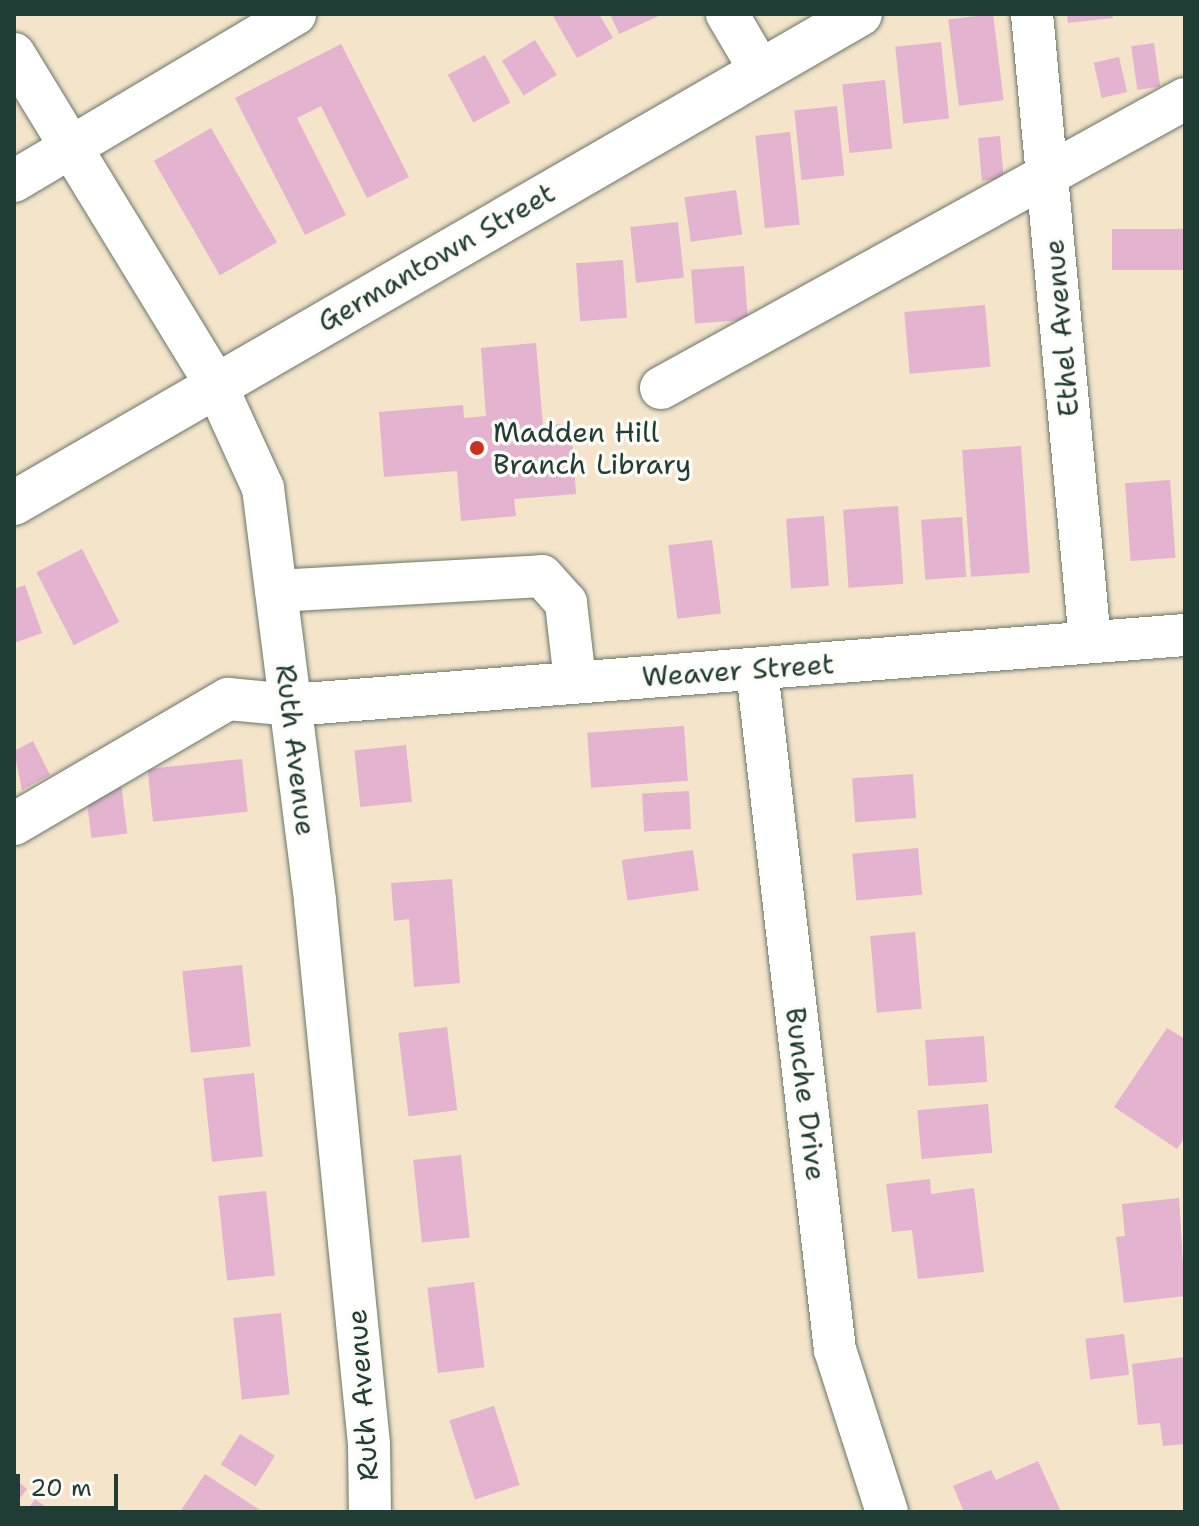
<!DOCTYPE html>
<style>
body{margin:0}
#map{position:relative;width:1199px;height:1526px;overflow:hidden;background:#f3e4ca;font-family:"Shantell Sans",sans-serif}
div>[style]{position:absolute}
.building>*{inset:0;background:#e3b3cf;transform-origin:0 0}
.roads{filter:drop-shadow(0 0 2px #697768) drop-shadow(0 0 2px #697768)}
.minor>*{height:42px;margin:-21px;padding:0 21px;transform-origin:21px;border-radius:21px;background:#fff}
.major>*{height:44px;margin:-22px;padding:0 22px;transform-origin:22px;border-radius:22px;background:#fff}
.dots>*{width:22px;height:22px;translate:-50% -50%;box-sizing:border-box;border:4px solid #fdfcf7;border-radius:50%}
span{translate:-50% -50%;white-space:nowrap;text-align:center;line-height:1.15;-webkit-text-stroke:7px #fdfcf7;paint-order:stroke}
.street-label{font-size:28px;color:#1f3d34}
.poi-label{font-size:28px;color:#1f3d34}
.left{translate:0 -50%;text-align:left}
.frame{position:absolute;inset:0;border:16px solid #1f3d34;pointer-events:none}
.scale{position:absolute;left:16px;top:1474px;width:102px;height:36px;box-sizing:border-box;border:4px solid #1f3d34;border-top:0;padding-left:10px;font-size:24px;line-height:28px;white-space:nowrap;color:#1f3d34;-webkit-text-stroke:6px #fdfcf7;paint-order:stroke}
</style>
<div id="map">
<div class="building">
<div style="clip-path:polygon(599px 14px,613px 38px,577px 58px,553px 16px)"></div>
<div style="clip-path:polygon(610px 14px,663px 14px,619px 34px)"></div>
<div style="left:993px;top:14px;width:87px;height:45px;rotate:83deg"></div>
<div style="clip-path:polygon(1067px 14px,1112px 14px,1113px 18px,1068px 23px)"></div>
<div style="left:535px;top:40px;width:41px;height:39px;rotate:58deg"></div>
<div style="left:941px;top:42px;width:77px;height:46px;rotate:84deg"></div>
<div style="left:1154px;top:43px;width:44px;height:23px;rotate:82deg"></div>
<div style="clip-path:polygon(341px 44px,409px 177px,367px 198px,321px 106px,297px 118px,346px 215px,305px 235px,235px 98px)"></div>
<div style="left:485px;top:55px;width:54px;height:42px;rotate:62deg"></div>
<div style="left:1119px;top:57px;width:36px;height:26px;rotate:77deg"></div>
<div style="left:885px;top:80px;width:69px;height:43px;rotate:84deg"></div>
<div style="left:837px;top:106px;width:70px;height:43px;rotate:84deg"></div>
<div style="left:211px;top:128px;width:132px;height:66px;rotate:60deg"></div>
<div style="left:790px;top:132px;width:93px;height:35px;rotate:84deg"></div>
<div style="left:1000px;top:136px;width:43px;height:22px;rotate:85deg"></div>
<div style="left:736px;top:190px;width:45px;height:52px;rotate:82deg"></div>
<div style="left:678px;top:222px;width:56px;height:48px;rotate:84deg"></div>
<div style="left:1185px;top:229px;width:41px;height:73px;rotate:90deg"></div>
<div style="left:623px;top:260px;width:58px;height:47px;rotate:86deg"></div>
<div style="left:744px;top:266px;width:54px;height:53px;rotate:86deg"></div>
<div style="left:985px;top:305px;width:62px;height:81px;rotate:85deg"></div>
<div style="clip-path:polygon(536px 343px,543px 426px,571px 423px,576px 494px,514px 499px,516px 516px,461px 521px,457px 471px,384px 477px,379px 412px,463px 405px,464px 418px,486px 416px,481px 348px)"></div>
<div style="left:1021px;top:446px;width:127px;height:59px;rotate:86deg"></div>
<div style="left:1170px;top:480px;width:78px;height:45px;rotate:86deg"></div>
<div style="left:898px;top:506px;width:78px;height:55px;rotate:86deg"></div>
<div style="left:824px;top:516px;width:70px;height:38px;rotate:86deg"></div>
<div style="left:962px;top:517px;width:60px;height:41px;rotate:86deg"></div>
<div style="left:712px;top:540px;width:74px;height:44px;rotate:83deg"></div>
<div style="left:82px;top:549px;width:82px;height:51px;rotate:63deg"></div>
<div style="clip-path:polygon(25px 585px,42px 633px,14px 643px,14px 589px)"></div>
<div style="left:684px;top:726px;width:55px;height:97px;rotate:86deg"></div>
<div style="clip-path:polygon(33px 741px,50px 775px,22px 790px,14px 751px)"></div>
<div style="left:406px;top:745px;width:57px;height:52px;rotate:84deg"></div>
<div style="left:242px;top:759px;width:53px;height:95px;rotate:84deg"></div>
<div style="left:913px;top:774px;width:44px;height:61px;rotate:86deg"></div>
<div style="left:121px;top:783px;width:51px;height:36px;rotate:83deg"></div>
<div style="left:689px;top:791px;width:38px;height:47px;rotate:87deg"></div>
<div style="left:918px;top:848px;width:47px;height:66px;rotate:85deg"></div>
<div style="left:693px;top:850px;width:41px;height:72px;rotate:82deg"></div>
<div style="clip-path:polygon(452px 879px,460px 983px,414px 987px,409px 919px,394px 921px,391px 883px)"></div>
<div style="left:915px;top:932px;width:77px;height:45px;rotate:85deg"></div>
<div style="left:242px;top:965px;width:82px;height:60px;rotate:84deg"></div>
<div style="left:447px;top:1027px;width:84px;height:49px;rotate:83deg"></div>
<div style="clip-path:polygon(1167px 1028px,1185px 1039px,1185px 1137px,1177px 1149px,1114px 1107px)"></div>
<div style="left:984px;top:1036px;width:46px;height:59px;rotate:86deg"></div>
<div style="left:254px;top:1073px;width:84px;height:51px;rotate:84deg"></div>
<div style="left:988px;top:1104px;width:49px;height:71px;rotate:85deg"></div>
<div style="left:461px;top:1155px;width:83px;height:48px;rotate:84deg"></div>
<div style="clip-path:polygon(930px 1179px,931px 1194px,974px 1188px,984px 1272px,918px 1279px,912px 1230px,892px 1232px,886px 1184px)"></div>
<div style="left:266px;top:1191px;width:85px;height:48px;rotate:84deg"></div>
<div style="clip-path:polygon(1179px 1198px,1185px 1296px,1124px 1303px,1116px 1237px,1125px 1236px,1122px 1204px)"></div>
<div style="left:474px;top:1282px;width:86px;height:47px;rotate:83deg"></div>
<div style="left:281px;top:1313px;width:82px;height:48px;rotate:84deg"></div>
<div style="left:1124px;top:1334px;width:41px;height:39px;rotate:83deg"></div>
<div style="clip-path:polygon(1185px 1357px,1185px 1444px,1163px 1446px,1160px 1423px,1138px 1425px,1132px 1364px)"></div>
<div style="left:494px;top:1406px;width:83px;height:47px;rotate:72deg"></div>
<div style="left:240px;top:1434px;width:41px;height:36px;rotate:32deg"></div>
<div style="clip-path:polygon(1038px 1461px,1061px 1512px,964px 1512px,953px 1486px,991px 1470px,996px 1480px)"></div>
<div style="clip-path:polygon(205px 1474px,263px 1512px,180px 1512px)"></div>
<div style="clip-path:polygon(14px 1478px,27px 1489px,14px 1506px)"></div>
<div style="clip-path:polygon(35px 1499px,52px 1512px,26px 1512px)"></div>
</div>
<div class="roads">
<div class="minor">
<div style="left:727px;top:14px;width:65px;rotate:59.5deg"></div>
<div style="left:1032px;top:14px;width:631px;rotate:84.72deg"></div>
<div style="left:14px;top:54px;width:388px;rotate:58.6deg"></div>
<div style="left:216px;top:385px;width:113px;rotate:65.5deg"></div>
<div style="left:263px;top:488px;width:416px;rotate:82.8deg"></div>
<div style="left:315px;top:901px;width:546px;rotate:84.32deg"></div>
<div style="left:369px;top:1444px;width:68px;rotate:89.2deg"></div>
<div style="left:14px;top:181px;width:327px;rotate:-30.7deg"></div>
<div style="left:661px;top:388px;width:598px;rotate:-28.88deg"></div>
<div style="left:276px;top:591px;width:266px;rotate:-3.2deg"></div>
<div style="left:542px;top:576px;width:36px;rotate:48deg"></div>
<div style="left:566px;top:603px;width:79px;rotate:83.4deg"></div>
<div style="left:757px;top:670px;width:684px;rotate:83.46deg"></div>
<div style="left:835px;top:1350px;width:170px;rotate:72.2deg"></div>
<div style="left:14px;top:824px;width:248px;rotate:-30.3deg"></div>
<div style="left:228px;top:699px;width:63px;rotate:5.4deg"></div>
<div style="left:291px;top:705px;width:897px;rotate:-4.48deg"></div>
</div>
<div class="major">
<div style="left:14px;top:503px;width:977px;rotate:-30.03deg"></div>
</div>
</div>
<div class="dots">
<div style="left:477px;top:448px;background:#c8321e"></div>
</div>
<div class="street-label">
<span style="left:436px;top:257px;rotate:-30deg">Germantown Street</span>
<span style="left:1061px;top:328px;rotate:-95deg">Ethel Avenue</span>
<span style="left:738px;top:670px;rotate:-4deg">Weaver Street</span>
<span style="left:296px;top:750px;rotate:83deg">Ruth Avenue</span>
<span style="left:806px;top:1094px;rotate:83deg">Bunche Drive</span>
<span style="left:362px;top:1395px;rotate:-94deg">Ruth Avenue</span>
</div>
<div class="poi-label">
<span class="left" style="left:493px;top:448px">Madden Hill<br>Branch Library</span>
</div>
<div class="frame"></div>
<div class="scale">20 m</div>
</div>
